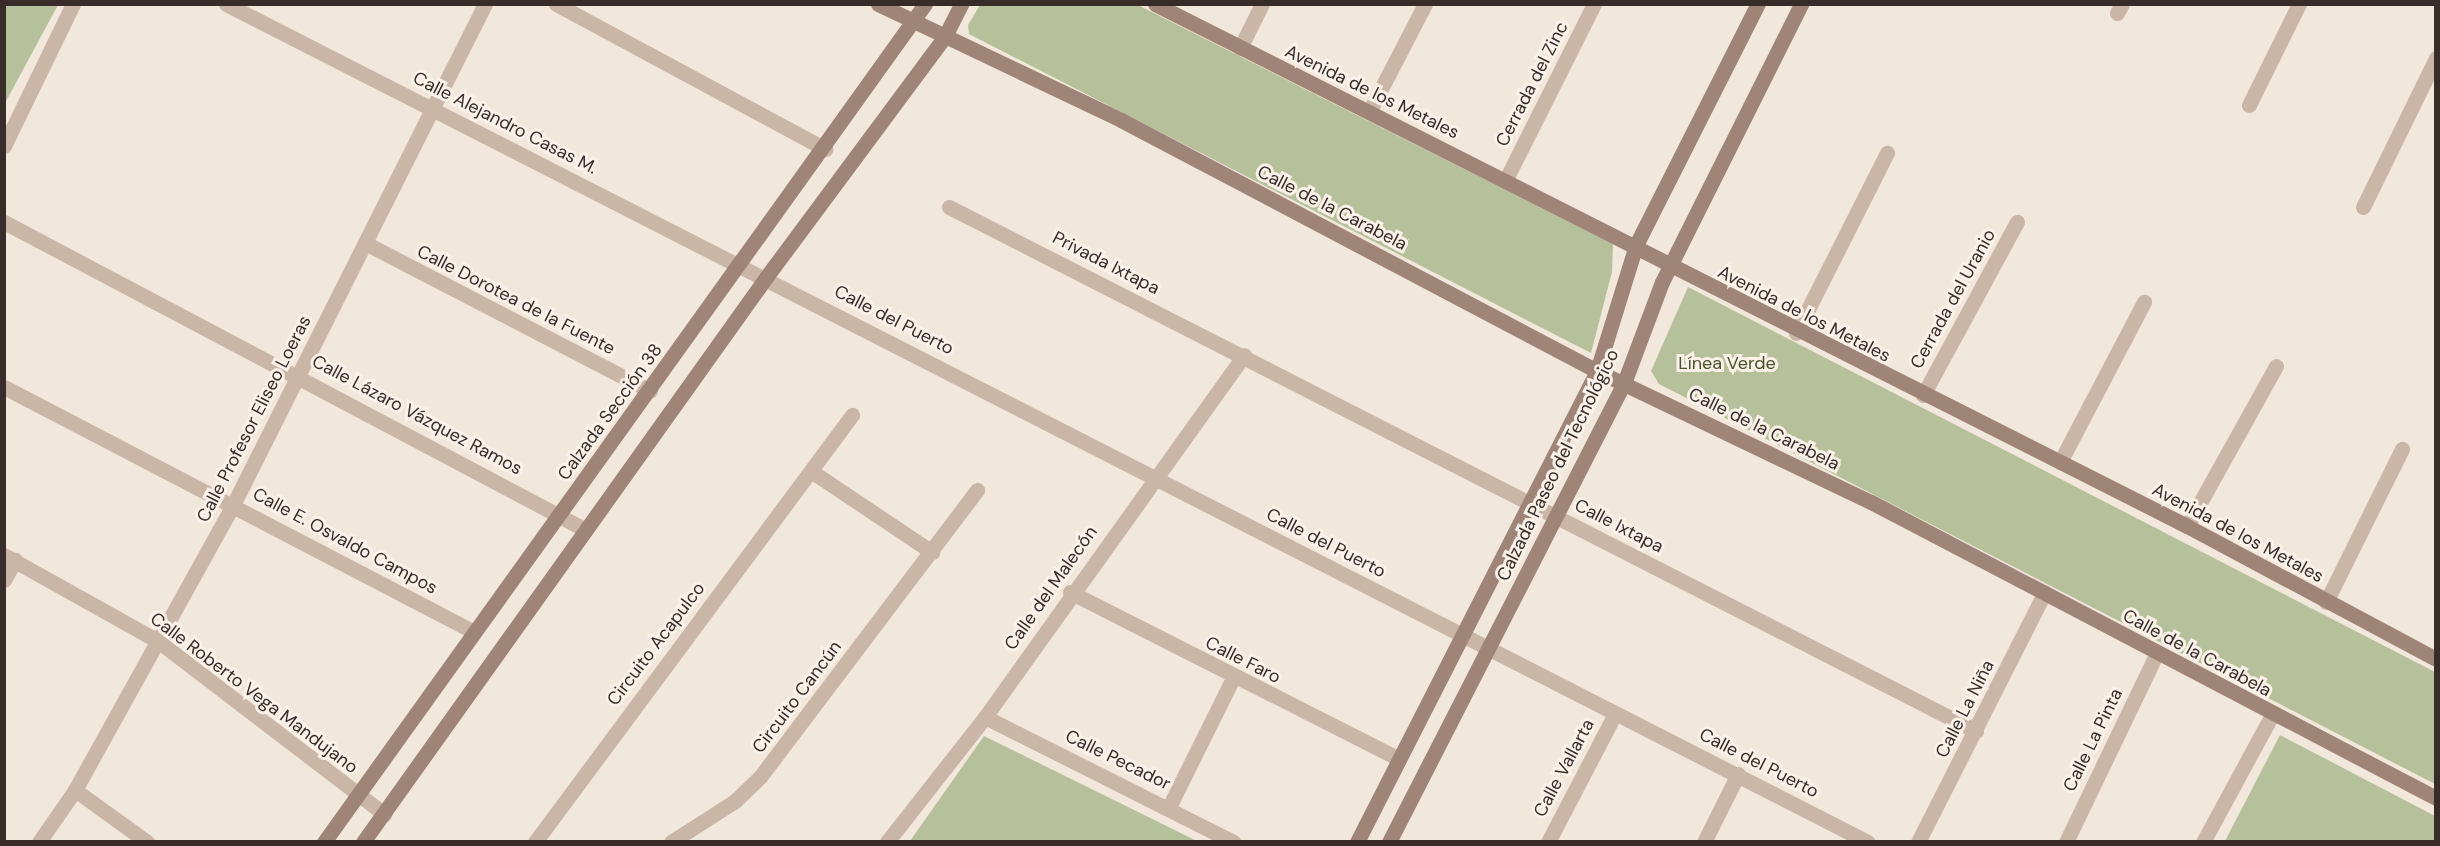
<!DOCTYPE html>
<meta charset="utf-8">
<style>
body{margin:0}
#map{position:relative;width:2440px;height:846px;overflow:hidden;background:#f2e7db;font-family:"DM Sans",sans-serif}
div>[style]{position:absolute}
.green>*{inset:0;background:#b6c19b}
.street>*{height:15px;margin:-7.5px;padding:0 7.5px;transform-origin:7.5px;border-radius:7.5px;background:#cab6a7}
.secondary>*{height:15px;margin:-7.5px;padding:0 7.5px;transform-origin:7.5px;border-radius:7.5px;background:#9e8578}
span{translate:-50% -50%;white-space:nowrap;text-align:center;line-height:1.15;-webkit-text-stroke:6px #faf1e8;paint-order:stroke}
.street-label{font-size:18px;color:#372c28}
.park-label{font-size:18px;color:#47552b}
.frame{position:absolute;inset:0;border:6px solid #372c28;pointer-events:none}
</style>
<div id="map">
<div class="green">
<div style="clip-path:polygon(5px 4px,58px 5px,5px 103px,4px 5px)"></div>
<div style="clip-path:polygon(980px 5px,1138px 5px,1613px 244px,1612px 272px,1591px 353px,969px 34px,968px 25px)"></div>
<div style="clip-path:polygon(1688px 287px,2435px 672px,2435px 784px,1659px 384px,1651px 371px)"></div>
<div style="clip-path:polygon(2280px 735px,2435px 816px,2435px 841px,2225px 841px)"></div>
<div style="clip-path:polygon(984px 736px,1197px 841px,910px 841px)"></div>
</div>
<div class="street">
<div style="left:226px;top:4px;width:1843px;rotate:27.04deg"></div>
<div style="left:556px;top:4px;width:306px;rotate:28.3deg"></div>
<div style="left:2117px;top:13px;width:10px;rotate:-61deg"></div>
<div style="left:1240px;top:48px;width:49px;rotate:-63.4deg"></div>
<div style="left:2249px;top:105px;width:113px;rotate:-63.7deg"></div>
<div style="left:1369px;top:112px;width:122px;rotate:-62.6deg"></div>
<div style="left:4px;top:146px;width:158px;rotate:-64.1deg"></div>
<div style="left:1505px;top:181px;width:198px;rotate:-63.3deg"></div>
<div style="left:949px;top:207px;width:1153px;rotate:27.03deg"></div>
<div style="left:2363px;top:207px;width:166px;rotate:-63.9deg"></div>
<div style="left:4px;top:222px;width:658px;rotate:27.89deg"></div>
<div style="left:365px;top:243px;width:321px;rotate:27.4deg"></div>
<div style="left:1796px;top:333px;width:202px;rotate:-63.2deg"></div>
<div style="left:4px;top:387px;width:530px;rotate:27.53deg"></div>
<div style="left:1923px;top:395px;width:197px;rotate:-61.5deg"></div>
<div style="left:2060px;top:462px;width:181px;rotate:-62.3deg"></div>
<div style="left:811px;top:471px;width:146px;rotate:33.8deg"></div>
<div style="left:2187px;top:526px;width:183px;rotate:-60.9deg"></div>
<div style="left:4px;top:555px;width:176px;rotate:29.2deg"></div>
<div style="left:158px;top:641px;width:285px;rotate:37.4deg"></div>
<div style="left:4px;top:580px;width:23px;rotate:-61deg"></div>
<div style="left:1070px;top:592px;width:369px;rotate:26.9deg"></div>
<div style="left:2326px;top:602px;width:171px;rotate:-63.6deg"></div>
<div style="left:985px;top:717px;width:278px;rotate:26.7deg"></div>
<div style="left:75px;top:790px;width:89px;rotate:35.8deg"></div>
<div style="left:1169px;top:807px;width:144px;rotate:-63.6deg"></div>
<div style="left:39px;top:842px;width:63px;rotate:-55.3deg"></div>
<div style="left:75px;top:790px;width:328px;rotate:-61deg"></div>
<div style="left:234px;top:503px;width:559px;rotate:-63.3deg"></div>
<div style="left:535px;top:842px;width:532px;rotate:-53.41deg"></div>
<div style="left:671px;top:842px;width:76px;rotate:-32.6deg"></div>
<div style="left:735px;top:801px;width:35px;rotate:-44deg"></div>
<div style="left:760px;top:777px;width:360px;rotate:-52.9deg"></div>
<div style="left:887px;top:842px;width:159px;rotate:-51.9deg"></div>
<div style="left:985px;top:717px;width:445px;rotate:-54.4deg"></div>
<div style="left:1548px;top:842px;width:144px;rotate:-62.4deg"></div>
<div style="left:1704px;top:842px;width:76px;rotate:-63.4deg"></div>
<div style="left:1918px;top:842px;width:280px;rotate:-63.1deg"></div>
<div style="left:2066px;top:842px;width:208px;rotate:-64.3deg"></div>
<div style="left:2203px;top:842px;width:145px;rotate:-61.5deg"></div>
</div>
<div class="secondary">
<div style="left:878px;top:4px;width:269px;rotate:25.5deg"></div>
<div style="left:1121px;top:120px;width:538px;rotate:27.8deg"></div>
<div style="left:1597px;top:371px;width:304px;rotate:25.6deg"></div>
<div style="left:1871px;top:502px;width:638px;rotate:27.65deg"></div>
<div style="left:1155px;top:4px;width:1157px;rotate:26.83deg"></div>
<div style="left:2187px;top:526px;width:282px;rotate:28.1deg"></div>
<div style="left:324px;top:842px;width:1031px;rotate:-54.35deg"></div>
<div style="left:363px;top:842px;width:695px;rotate:-54.48deg"></div>
<div style="left:767px;top:276px;width:297px;rotate:-53.4deg"></div>
<div style="left:944px;top:38px;width:38px;rotate:-63deg"></div>
<div style="left:1357px;top:842px;width:529px;rotate:-63deg"></div>
<div style="left:1597px;top:371px;width:132px;rotate:-72.8deg"></div>
<div style="left:1636px;top:245px;width:270px;rotate:-63.2deg"></div>
<div style="left:1389px;top:842px;width:516px;rotate:-62.89deg"></div>
<div style="left:1624px;top:383px;width:108px;rotate:-69.4deg"></div>
<div style="left:1662px;top:282px;width:311px;rotate:-63.4deg"></div>
</div>
<div class="street-label">
<span style="left:1532px;top:84px;rotate:-63deg">Cerrada del Zinc</span>
<span style="left:1372px;top:92px;rotate:26deg">Avenida de los Metales</span>
<span style="left:505px;top:123px;rotate:27deg">Calle Alejandro Casas M.</span>
<span style="left:1332px;top:208px;rotate:27deg">Calle de la Carabela</span>
<span style="left:1106px;top:263px;rotate:27deg">Privada Ixtapa</span>
<span style="left:1953px;top:299px;rotate:-61deg">Cerrada del Uranio</span>
<span style="left:516px;top:300px;rotate:27deg">Calle Dorotea de la Fuente</span>
<span style="left:1804px;top:314px;rotate:27deg">Avenida de los Metales</span>
<span style="left:894px;top:320px;rotate:27deg">Calle del Puerto</span>
<span style="left:610px;top:412px;rotate:-54deg">Calzada Sección 38</span>
<span style="left:417px;top:415px;rotate:28deg">Calle Lázaro Vázquez Ramos</span>
<span style="left:254px;top:419px;rotate:-63deg">Calle Profesor Eliseo Loeras</span>
<span style="left:1764px;top:429px;rotate:26deg">Calle de la Carabela</span>
<span style="left:1558px;top:465px;rotate:-64deg">Calzada Paseo del Tecnológico</span>
<span style="left:1619px;top:526px;rotate:27deg">Calle Ixtapa</span>
<span style="left:2238px;top:533px;rotate:28deg">Avenida de los Metales</span>
<span style="left:345px;top:541px;rotate:28deg">Calle E. Osvaldo Campos</span>
<span style="left:1326px;top:543px;rotate:27deg">Calle del Puerto</span>
<span style="left:1051px;top:588px;rotate:-55deg">Calle del Malecón</span>
<span style="left:656px;top:644px;rotate:-53deg">Circuito Acapulco</span>
<span style="left:2197px;top:653px;rotate:28deg">Calle de la Carabela</span>
<span style="left:1243px;top:660px;rotate:27deg">Calle Faro</span>
<span style="left:254px;top:693px;rotate:37deg">Calle Roberto Vega Mandujano</span>
<span style="left:797px;top:697px;rotate:-53deg">Circuito Cancún</span>
<span style="left:1965px;top:709px;rotate:-63deg">Calle La Niña</span>
<span style="left:2093px;top:740px;rotate:-64deg">Calle La Pinta</span>
<span style="left:1118px;top:760px;rotate:26deg">Calle Pecador</span>
<span style="left:1759px;top:763px;rotate:27deg">Calle del Puerto</span>
<span style="left:1564px;top:768px;rotate:-62deg">Calle Vallarta</span>
</div>
<div class="park-label">
<span style="left:1727px;top:363px">Línea Verde</span>
</div>
<div class="frame"></div>
</div>
